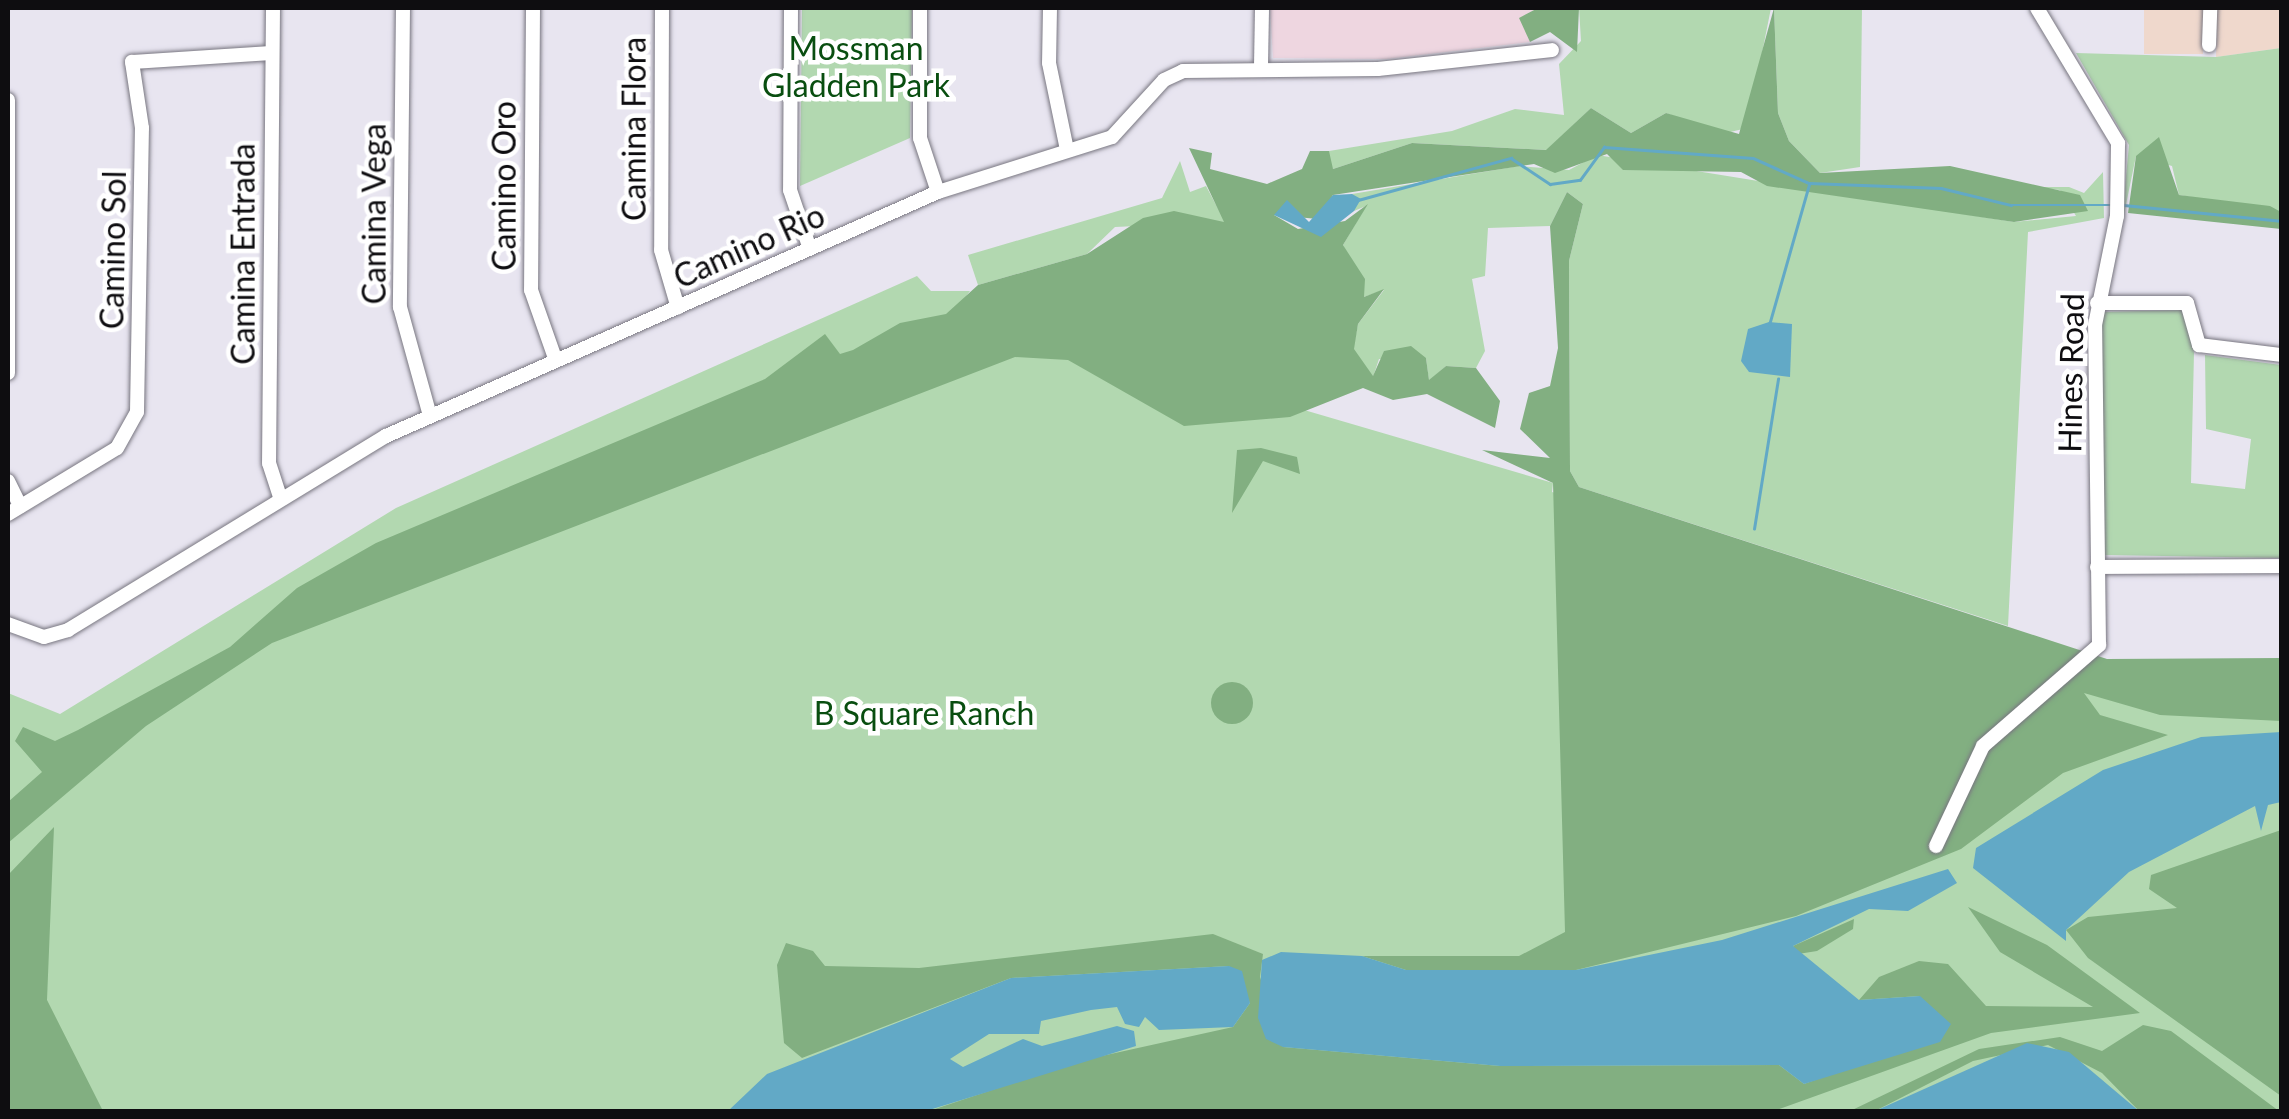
<!DOCTYPE html>
<style>
body{margin:0}
#map{position:relative;width:2289px;height:1119px;overflow:hidden;background:#e8e5f0;font-family:Lato,sans-serif}
div>[style]{position:absolute}
.industrial>*{inset:0;background:#efd8cc;transform-origin:0 0}
.education>*{inset:0;background:#eed6e0}
.green>*{inset:0;background:#b2d8b0}
.forest>*{inset:0;background:#82af81}
.round{border-radius:50%}
.water>*{inset:0;background:#62a9c6}
.stream>*{height:2.5px;margin:-1.25px;padding:0 1.25px;transform-origin:1.25px;border-radius:1.25px;background:#62a9c6}
.roads{filter:drop-shadow(0 0 2px #787680) drop-shadow(0 0 2px #787680)}
.minor>*{height:14px;margin:-7px;padding:0 7px;transform-origin:7px;border-radius:7px;background:#fff}
span{translate:-50% -50%;white-space:nowrap;text-align:center;line-height:1.15;-webkit-text-stroke:9px #fff;paint-order:stroke}
.park-label{font-size:32px;color:#094e10}
.street-label{font-size:32px;color:#0e0d10}
.frame{position:absolute;inset:0;border:10px solid #0e0d10;pointer-events:none}
</style>
<div id="map">
<div class="industrial">
<div style="left:2144px;top:8px;width:59px;height:46px"></div>
<div style="clip-path:polygon(2217px 8px,2281px 8px,2281px 48px,2216px 57px)"></div>
</div>
<div class="education">
<div style="clip-path:polygon(1270px 8px,1538px 8px,1520px 18px,1530px 42px,1387px 59px,1273px 58px)"></div>
</div>
<div class="green">
<div style="clip-path:polygon(802px 8px,912px 8px,910px 138px,800px 186px)"></div>
<div style="clip-path:polygon(1579px 8px,1771px 8px,1747px 128px,1722px 134px,1666px 113px,1631px 133px,1591px 108px,1547px 150px,1412px 143px,1333px 169px,1326px 163px,1329px 151px,1452px 131px,1515px 109px,1564px 115px,1559px 64px,1581px 41px)"></div>
<div style="clip-path:polygon(1774px 8px,1862px 8px,1860px 167px,1820px 173px,1789px 141px,1778px 113px)"></div>
<div style="clip-path:polygon(2281px 48px,2281px 212px,2179px 195px,2172px 166px,2136px 156px,2121px 229px,2129px 145px,2076px 53px,2216px 57px)"></div>
<div style="clip-path:polygon(1597px 155px,2014px 222px,2076px 216px,2060px 190px,2031px 187px,2069px 187px,2084px 193px,2103px 172px,2104px 218px,2028px 232px,2008px 626px,1579px 487px,1570px 471px,1569px 261px,1583px 204px,1567px 192px,1550px 226px,1488px 228px,1485px 276px,1472px 279px,1485px 351px,1476px 368px,1446px 366px,1429px 381px,1426px 358px,1379px 359px,1373px 377px,1353px 349px,1358px 324px,1384px 290px,1364px 297px,1343px 245px,1366px 206px,1354px 211px,1352px 194px,1519px 166px,1569px 170px)"></div>
<div style="clip-path:polygon(1180px 161px,1190px 192px,1206px 186px,1225px 222px,1115px 227px,1087px 254px,978px 285px,968px 255px,1162px 198px)"></div>
<div style="clip-path:polygon(917px 276px,931px 291px,970px 291px,957px 308px,1553px 483px,1552px 492px,2097px 672px,2281px 673px,2281px 1111px,8px 1111px,8px 693px,60px 714px,396px 508px)"></div>
<div style="clip-path:polygon(2186px 310px,2194px 353px,2191px 483px,2245px 489px,2251px 439px,2206px 429px,2205px 355px,2281px 365px,2281px 558px,2104px 555px,2101px 312px)"></div>
</div>
<div class="forest">
<div style="clip-path:polygon(1538px 8px,1579px 8px,1577px 52px,1550px 32px,1530px 42px,1519px 18px)"></div>
<div style="clip-path:polygon(1774px 8px,1778px 113px,1789px 141px,1820px 173px,1950px 166px,2080px 195px,2088px 211px,2014px 222px,1767px 186px,1741px 172px,1623px 170px,1607px 154px,1555px 173px,1534px 164px,1333px 195px,1318px 219px,1274px 215px,1298px 229px,1345px 221px,1368px 204px,1343px 245px,1365px 279px,1364px 297px,1384px 289px,1358px 324px,1354px 349px,1373px 376px,1384px 351px,1411px 346px,1426px 358px,1429px 380px,1446px 366px,1476px 368px,1500px 401px,1495px 428px,1427px 394px,1393px 400px,1363px 388px,1290px 417px,1184px 426px,1068px 360px,1015px 357px,272px 643px,146px 726px,8px 843px,8px 802px,42px 772px,15px 741px,23px 727px,55px 741px,78px 730px,230px 647px,297px 588px,376px 543px,765px 379px,825px 334px,840px 354px,853px 350px,900px 323px,946px 314px,978px 285px,1087px 254px,1143px 218px,1174px 211px,1224px 222px,1189px 148px,1212px 153px,1210px 169px,1267px 184px,1302px 169px,1310px 151px,1329px 151px,1333px 169px,1412px 143px,1546px 150px,1591px 108px,1631px 133px,1666px 113px,1739px 134px)"></div>
<div style="clip-path:polygon(2159px 137px,2179px 195px,2270px 206px,2281px 212px,2281px 229px,2128px 213px,2136px 156px)"></div>
<div style="clip-path:polygon(1567px 192px,1583px 204px,1569px 261px,1570px 471px,1579px 487px,2107px 659px,2281px 658px,2281px 721px,2160px 715px,2084px 693px,2100px 715px,2168px 735px,2063px 773px,1961px 849px,1796px 916px,1576px 970px,1406px 970px,1362px 956px,1519px 956px,1565px 932px,1553px 483px,1482px 450px,1550px 458px,1520px 429px,1529px 393px,1550px 386px,1558px 348px,1550px 226px)"></div>
<div style="clip-path:polygon(1261px 448px,1297px 457px,1300px 474px,1263px 461px,1232px 513px,1237px 450px)"></div>
<div class="round" style="left:1211px;top:682px;width:42px;height:42px"></div>
<div style="clip-path:polygon(54px 827px,47px 1000px,103px 1111px,8px 1111px,8px 875px)"></div>
<div style="clip-path:polygon(2281px 830px,2281px 1096px,2088px 958px,2066px 930px,2088px 917px,2177px 908px,2149px 889px,2151px 875px)"></div>
<div style="clip-path:polygon(1968px 907px,2047px 945px,2140px 1013px,1991px 1033px,1774px 1111px,926px 1112px,1079px 1061px,1233px 1027px,1250px 1003px,1229px 966px,1011px 978px,802px 1058px,784px 1043px,777px 965px,786px 943px,813px 951px,825px 966px,919px 968px,1213px 934px,1263px 954px,1260px 977px,1283px 1047px,1500px 1066px,1779px 1065px,1804px 1084px,1842px 1070px,1920px 996px,1859px 1000px,1879px 977px,1919px 961px,1948px 964px,1986px 1006px,2093px 1007px,2000px 952px)"></div>
<div style="clip-path:polygon(1854px 919px,1853px 929px,1817px 951px,1798px 954px,1793px 946px)"></div>
<div style="clip-path:polygon(2143px 1025px,2171px 1031px,2279px 1111px,2139px 1111px,2102px 1073px,2048px 1045px,1973px 1061px,1875px 1111px,1848px 1112px,1979px 1049px,2060px 1037px,2102px 1051px)"></div>
</div>
<div class="water">
<div style="clip-path:polygon(1352px 194px,1361px 199px,1354px 211px,1321px 237px,1274px 215px,1287px 200px,1309px 222px,1333px 195px)"></div>
<div style="clip-path:polygon(1769px 322px,1792px 324px,1790px 377px,1749px 372px,1741px 361px,1748px 329px)"></div>
<div style="clip-path:polygon(2281px 732px,2281px 802px,2268px 805px,2261px 831px,2255px 806px,2129px 872px,2066px 930px,2066px 941px,1973px 868px,1976px 848px,2103px 770px,2201px 737px)"></div>
<div style="clip-path:polygon(1948px 869px,1957px 883px,1908px 911px,1869px 909px,1793px 946px,1859px 1000px,1920px 996px,1951px 1024px,1940px 1042px,1804px 1084px,1779px 1065px,1500px 1066px,1283px 1047px,1266px 1039px,1258px 1018px,1262px 960px,1281px 952px,1362px 956px,1406px 970px,1576px 970px,1722px 940px)"></div>
<div style="clip-path:polygon(1229px 966px,1242px 971px,1250px 1003px,1233px 1027px,1159px 1030px,1145px 1017px,1139px 1027px,1125px 1024px,1117px 1007px,1091px 1010px,1041px 1021px,1039px 1034px,989px 1034px,950px 1059px,963px 1067px,1023px 1039px,1042px 1046px,1117px 1026px,1134px 1031px,1136px 1046px,926px 1111px,728px 1111px,767px 1074px,1011px 978px)"></div>
<div style="clip-path:polygon(2027px 1043px,2069px 1052px,2139px 1111px,1875px 1111px)"></div>
</div>
<div class="stream">
<div style="left:1358px;top:200px;width:159px;rotate:-15.4deg"></div>
<div style="left:1511px;top:158px;width:47px;rotate:33.7deg"></div>
<div style="left:1550px;top:184px;width:30px;rotate:-8deg"></div>
<div style="left:1580px;top:180px;width:41px;rotate:-54deg"></div>
<div style="left:1604px;top:147px;width:149px;rotate:4.2deg"></div>
<div style="left:1753px;top:158px;width:61px;rotate:24.1deg"></div>
<div style="left:1809px;top:183px;width:132px;rotate:2.2deg"></div>
<div style="left:1941px;top:188px;width:72px;rotate:13.7deg"></div>
<div style="left:2011px;top:205px;width:100px"></div>
<div style="left:2124px;top:205px;width:159px;rotate:5.8deg"></div>
<div style="left:1769px;top:325px;width:146px;rotate:-74.1deg"></div>
<div style="left:1754px;top:529px;width:152px;rotate:-80.9deg"></div>
</div>
<div class="roads">
<div class="minor">
<div style="left:273px;top:8px;width:455px;rotate:90.5deg"></div>
<div style="left:269px;top:463px;width:38px;rotate:72deg"></div>
<div style="left:403px;top:8px;width:299px;rotate:90.6deg"></div>
<div style="left:400px;top:307px;width:113px;rotate:74.6deg"></div>
<div style="left:533px;top:8px;width:282px;rotate:90.4deg"></div>
<div style="left:531px;top:290px;width:75px;rotate:70.6deg"></div>
<div style="left:662px;top:8px;width:242px;rotate:90.2deg"></div>
<div style="left:661px;top:250px;width:60px;rotate:73.7deg"></div>
<div style="left:791px;top:8px;width:182px;rotate:90.3deg"></div>
<div style="left:790px;top:190px;width:62px;rotate:71.3deg"></div>
<div style="left:920px;top:8px;width:130px;rotate:90deg"></div>
<div style="left:920px;top:138px;width:57px;rotate:71.6deg"></div>
<div style="left:1050px;top:8px;width:55px;rotate:91deg"></div>
<div style="left:1049px;top:63px;width:89px;rotate:78.3deg"></div>
<div style="left:2209px;top:45px;width:37px;rotate:-88deg"></div>
<div style="left:1261px;top:66px;width:58px;rotate:-89deg"></div>
<div style="left:8px;top:100px;width:273px;rotate:90deg"></div>
<div style="left:2097px;top:303px;width:90px"></div>
<div style="left:2187px;top:303px;width:44px;rotate:74.1deg"></div>
<div style="left:2199px;top:345px;width:84px;rotate:6.9deg"></div>
<div style="left:8px;top:481px;width:28px;rotate:64deg"></div>
<div style="left:8px;top:514px;width:127px;rotate:-31.2deg"></div>
<div style="left:117px;top:448px;width:41px;rotate:-60.9deg"></div>
<div style="left:137px;top:412px;width:284px;rotate:-89deg"></div>
<div style="left:142px;top:128px;width:67px;rotate:-98.6deg"></div>
<div style="left:132px;top:62px;width:140px;rotate:-3.7deg"></div>
<div style="left:2097px;top:567px;width:185px;rotate:-0.3deg"></div>
<div style="left:8px;top:624px;width:38px;rotate:20deg"></div>
<div style="left:44px;top:637px;width:25px;rotate:-16deg"></div>
<div style="left:68px;top:630px;width:373px;rotate:-31.4deg"></div>
<div style="left:386px;top:436px;width:604px;rotate:-23.85deg"></div>
<div style="left:938px;top:192px;width:182px;rotate:-17.5deg"></div>
<div style="left:1112px;top:137px;width:77px;rotate:-47.6deg"></div>
<div style="left:1164px;top:80px;width:21px;rotate:-25deg"></div>
<div style="left:1183px;top:71px;width:195px;rotate:-0.6deg"></div>
<div style="left:1378px;top:69px;width:175px;rotate:-6.2deg"></div>
<div style="left:1936px;top:846px;width:110px;rotate:-64.8deg"></div>
<div style="left:1983px;top:746px;width:154px;rotate:-41deg"></div>
<div style="left:2099px;top:645px;width:320px;rotate:-90.7deg"></div>
<div style="left:2095px;top:325px;width:111px;rotate:-78.6deg"></div>
<div style="left:2117px;top:216px;width:73px;rotate:-89.2deg"></div>
<div style="left:2118px;top:143px;width:157px;rotate:-121deg"></div>
</div>
</div>
<div class="park-label">
<span style="left:856px;top:67px">Mossman<br>Gladden Park</span>
<span style="left:924px;top:713px">B Square Ranch</span>
</div>
<div class="street-label">
<span style="left:634px;top:129px;rotate:-90deg">Camina Flora</span>
<span style="left:504px;top:186px;rotate:-90deg">Camino Oro</span>
<span style="left:374px;top:214px;rotate:-90deg">Camina Vega</span>
<span style="left:749px;top:246px;rotate:-24deg">Camino Rio</span>
<span style="left:113px;top:250px;rotate:-89deg">Camino Sol</span>
<span style="left:243px;top:254px;rotate:-90deg">Camina Entrada</span>
<span style="left:2071px;top:373px;rotate:-89deg">Hines Road</span>
</div>
<div class="frame"></div>
</div>
